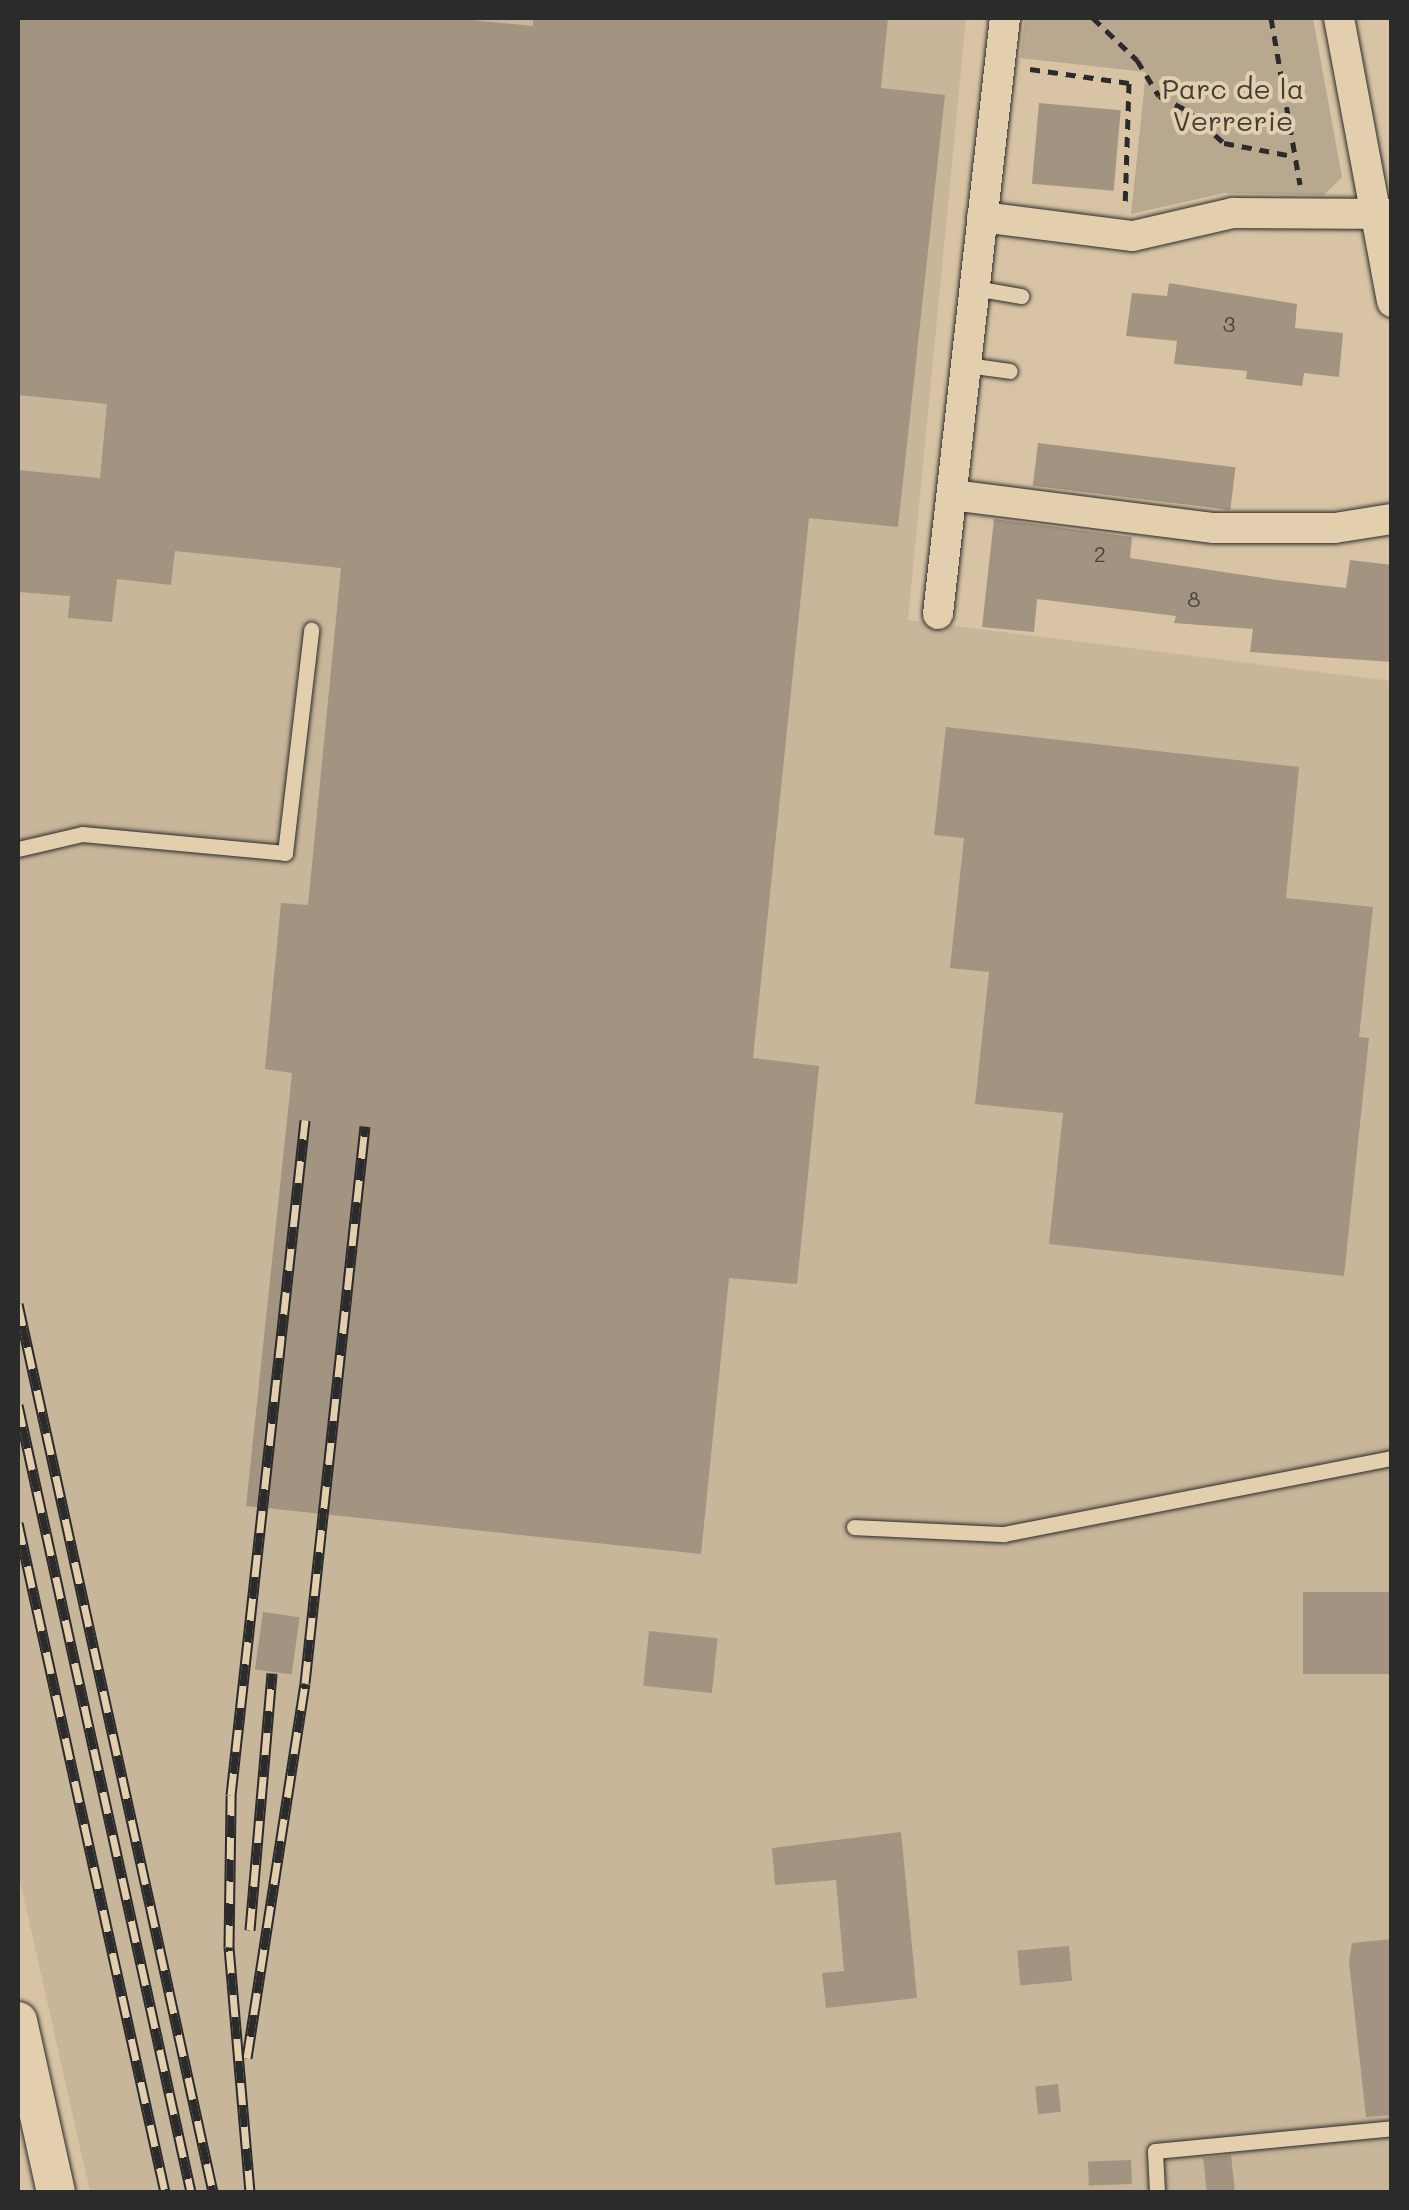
<!DOCTYPE html>
<style>
body{margin:0}
#map{position:relative;width:1409px;height:2210px;overflow:hidden;background:#d8c4a5;font-family:Mali,sans-serif}
div>[style]{position:absolute}
.built>*{inset:0;background:#c8b69a}
.green>*{inset:0;background:#b8a88f}
.building>*{inset:0;background:#a29480;transform-origin:0 0}
.path>*{height:5px;margin-top:-2.5px;transform-origin:0;background:repeating-linear-gradient(90deg,#2b2b2b 0 10px,transparent 0 18px)}
.roads{filter:drop-shadow(0 0 2px #2b2b2b) drop-shadow(0 0 2px #2b2b2b)}
.service>*{height:15px;margin:-7.5px;padding:0 7.5px;transform-origin:7.5px;border-radius:7.5px;background:#e3cead}
.minor>*{height:30px;margin:-15px;padding:0 15px;transform-origin:15px;border-radius:15px;background:#e3cead}
.tertiary>*{height:38px;margin:-19px;padding:0 19px;transform-origin:19px;border-radius:19px;background:#e3cead}
.rail>*{height:11px;margin-top:-5.5px;transform-origin:0;background:repeating-linear-gradient(90deg,#e3cead 0 22px,#2b2b2b 0 44px);box-sizing:border-box;border-block:2px solid #2b2b2b}
span{translate:-50% -50%;white-space:nowrap;text-align:center;line-height:1.15;-webkit-text-stroke:8px #e3cead;paint-order:stroke}
.number-label{font-size:22px;color:#494540}
.number-label span{-webkit-text-stroke-width:0}
.park-label{font-size:28px;color:#403e3a}
.frame{position:absolute;inset:0;border:20px solid #2b2b2b;pointer-events:none}
</style>
<div id="map">
<div class="built">
<div style="clip-path:polygon(18px 18px,966px 18px,908px 620px,1391px 681px,1391px 2192px,90px 2192px,18px 1872px)"></div>
</div>
<div class="green">
<div style="clip-path:polygon(1025px 18px,1313px 18px,1342px 177px,1324px 195px,1224px 193px,1131px 214px,1146px 72px,1020px 58px)"></div>
</div>
<div class="building">
<div style="clip-path:polygon(18px 18px,450px 18px,533px 26px,533px 18px,888px 18px,881px 88px,945px 95px,898px 527px,809px 518px,753px 1058px,819px 1066px,797px 1284px,729px 1278px,701px 1554px,246px 1506px,292px 1073px,265px 1069px,281px 903px,308px 905px,341px 568px,175px 551px,171px 585px,117px 579px,112px 622px,68px 618px,70px 596px,18px 592px,18px 470px,100px 478px,107px 404px,18px 395px)"></div>
<div style="left:1039px;top:103px;width:82px;height:81px;rotate:5deg"></div>
<div style="clip-path:polygon(1169px 283px,1297px 304px,1295px 328px,1343px 333px,1339px 377px,1304px 373px,1302px 386px,1246px 379px,1247px 371px,1174px 364px,1177px 341px,1126px 336px,1132px 293px,1167px 296px)"></div>
<div style="left:1038px;top:443px;width:199px;height:43px;rotate:7deg"></div>
<div style="clip-path:polygon(994px 519px,1132px 537px,1130px 558px,1277px 580px,1346px 588px,1350px 560px,1392px 565px,1392px 662px,1250px 652px,1253px 629px,1174px 623px,1176px 616px,1037px 599px,1034px 632px,982px 627px)"></div>
<div style="clip-path:polygon(946px 727px,1299px 767px,1286px 898px,1373px 907px,1359px 1037px,1369px 1038px,1344px 1276px,1049px 1244px,1063px 1113px,975px 1104px,989px 972px,950px 968px,964px 838px,934px 835px)"></div>
<div style="left:1392px;top:1592px;width:82px;height:89px;rotate:90deg"></div>
<div style="left:263px;top:1612px;width:37px;height:58px;rotate:8deg"></div>
<div style="left:649px;top:1631px;width:69px;height:55px;rotate:6deg"></div>
<div style="clip-path:polygon(901px 1832px,917px 1998px,826px 2008px,822px 1973px,844px 1971px,836px 1880px,775px 1885px,772px 1848px)"></div>
<div style="clip-path:polygon(1392px 1939px,1392px 2115px,1366px 2117px,1349px 1962px,1352px 1943px)"></div>
<div style="left:1069px;top:1946px;width:35px;height:52px;rotate:85deg"></div>
<div style="left:1058px;top:2084px;width:28px;height:23px;rotate:84deg"></div>
<div style="left:1231px;top:2155px;width:37px;height:28px;rotate:84deg"></div>
<div style="left:1131px;top:2160px;width:24px;height:43px;rotate:88deg"></div>
</div>
<div class="path">
<div style="left:1093px;top:18px;width:61px;rotate:43.7deg"></div>
<div style="left:1137px;top:60px;width:42px;rotate:58.6deg"></div>
<div style="left:1159px;top:96px;width:33px;rotate:27deg"></div>
<div style="left:1188px;top:111px;width:48px;rotate:41.6deg"></div>
<div style="left:1224px;top:143px;width:70px;rotate:10.7deg"></div>
<div style="left:1271px;top:18px;width:169px;rotate:80.1deg"></div>
<div style="left:1030px;top:69px;width:100px;rotate:8deg"></div>
<div style="left:1129px;top:83px;width:124px;rotate:91.8deg"></div>
</div>
<div class="roads">
<div class="service">
<div style="left:975px;top:288px;width:47px;rotate:9.9deg"></div>
<div style="left:967px;top:365px;width:43px;rotate:7.9deg"></div>
<div style="left:18px;top:849px;width:66px;rotate:-13.2deg"></div>
<div style="left:82px;top:834px;width:204px;rotate:5.3deg"></div>
<div style="left:285px;top:853px;width:225px;rotate:-83.3deg"></div>
<div style="left:854px;top:1527px;width:150px;rotate:2.7deg"></div>
<div style="left:1004px;top:1534px;width:395px;rotate:-11.1deg"></div>
<div style="left:1157px;top:2192px;width:41px;rotate:-92.8deg"></div>
<div style="left:1155px;top:2151px;width:238px;rotate:-5.5deg"></div>
</div>
<div class="minor">
<div style="left:1339px;top:18px;width:289px;rotate:79.4deg"></div>
<div style="left:982px;top:217px;width:152px;rotate:7.2deg"></div>
<div style="left:1133px;top:236px;width:103px;rotate:-13deg"></div>
<div style="left:1233px;top:213px;width:159px;rotate:0.4deg"></div>
<div style="left:952px;top:495px;width:264px;rotate:7.2deg"></div>
<div style="left:1214px;top:528px;width:121px"></div>
<div style="left:1335px;top:528px;width:58px;rotate:-9deg"></div>
<div style="left:938px;top:614px;width:600px;rotate:-83.59deg"></div>
</div>
<div class="tertiary">
<div style="left:18px;top:2021px;width:175px;rotate:77.5deg"></div>
</div>
</div>
<div class="rail">
<div style="left:18px;top:1304px;width:909px;rotate:77.61deg"></div>
<div style="left:18px;top:1405px;width:806px;rotate:77.6deg"></div>
<div style="left:18px;top:1523px;width:685px;rotate:77.61deg"></div>
<div style="left:250px;top:1930px;width:258px;rotate:-85.1deg"></div>
<div style="left:247px;top:2058px;width:379px;rotate:-81.2deg"></div>
<div style="left:305px;top:1683px;width:560px;rotate:-83.85deg"></div>
<div style="left:250px;top:2192px;width:246px;rotate:-94.9deg"></div>
<div style="left:229px;top:1947px;width:152px;rotate:-89.2deg"></div>
<div style="left:231px;top:1795px;width:679px;rotate:-83.74deg"></div>
</div>
<div class="number-label">
<span style="left:1229px;top:324px">3</span>
<span style="left:1100px;top:554px">2</span>
<span style="left:1194px;top:599px">8</span>
</div>
<div class="park-label">
<span style="left:1233px;top:104px">Parc de la<br>Verrerie</span>
</div>
<div class="frame"></div>
</div>
